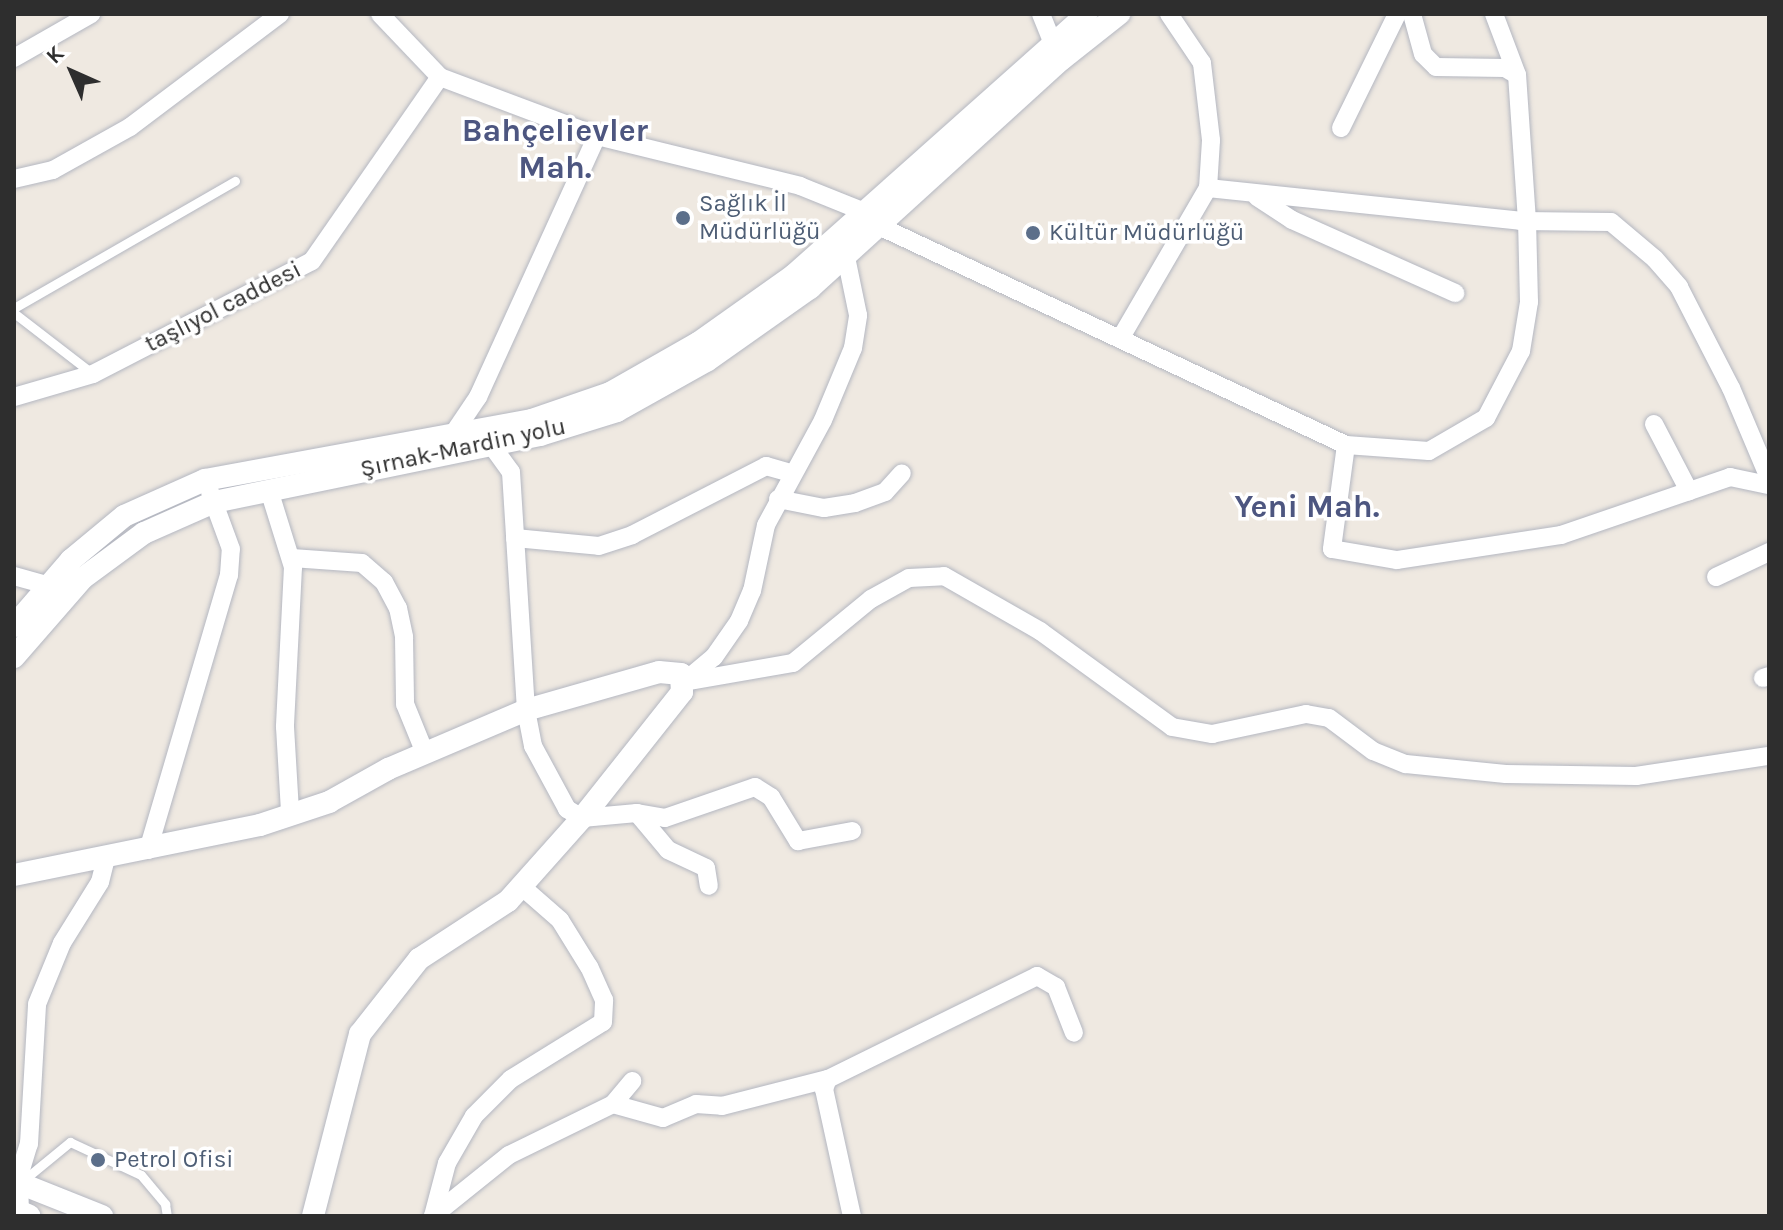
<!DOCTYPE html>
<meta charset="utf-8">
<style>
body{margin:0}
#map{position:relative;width:1783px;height:1230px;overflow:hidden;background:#efe9e1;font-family:Karla,sans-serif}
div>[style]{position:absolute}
.roads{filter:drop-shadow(0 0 2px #b4b7c1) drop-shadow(0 0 2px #b4b7c1)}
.service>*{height:9px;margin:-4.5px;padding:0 4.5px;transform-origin:4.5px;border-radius:4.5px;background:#fff}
.minor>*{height:18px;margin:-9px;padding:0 9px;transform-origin:9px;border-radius:9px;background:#fff}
.tertiary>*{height:22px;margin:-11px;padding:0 11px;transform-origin:11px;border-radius:11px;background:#fff}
.dots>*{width:22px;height:22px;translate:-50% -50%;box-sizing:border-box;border:4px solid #fff;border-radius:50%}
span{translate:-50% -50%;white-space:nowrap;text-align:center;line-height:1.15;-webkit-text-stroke:7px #fff;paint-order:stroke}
.service-label{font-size:24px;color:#4e5e75}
.left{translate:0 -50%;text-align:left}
.street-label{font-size:24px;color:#2e2e2e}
.district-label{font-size:32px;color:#4d5680;font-weight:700}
.frame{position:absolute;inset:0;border:16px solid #2e2e2e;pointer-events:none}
.north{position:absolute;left:32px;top:32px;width:80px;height:80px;-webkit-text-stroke:6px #fff;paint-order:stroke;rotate:315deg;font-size:22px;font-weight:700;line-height:32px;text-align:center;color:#2e2e2e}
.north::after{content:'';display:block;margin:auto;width:28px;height:36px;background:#2e2e2e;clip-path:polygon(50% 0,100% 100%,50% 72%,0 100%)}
</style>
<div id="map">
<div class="roads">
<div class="service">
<div style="left:14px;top:308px;width:255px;rotate:-29.9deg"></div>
<div style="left:14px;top:313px;width:100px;rotate:37.7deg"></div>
<div style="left:20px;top:1183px;width:65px;rotate:-39.4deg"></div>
<div style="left:70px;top:1142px;width:78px;rotate:24.9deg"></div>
<div style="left:141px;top:1175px;width:38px;rotate:50deg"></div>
<div style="left:165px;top:1204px;width:12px;rotate:81deg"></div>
</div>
<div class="minor">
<div style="left:380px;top:14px;width:87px;rotate:46.4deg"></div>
<div style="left:440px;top:77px;width:168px;rotate:20.6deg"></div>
<div style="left:597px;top:136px;width:209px;rotate:13.8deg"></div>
<div style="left:800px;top:186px;width:72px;rotate:21.9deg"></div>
<div style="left:867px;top:213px;width:20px;rotate:45deg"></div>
<div style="left:881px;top:227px;width:514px;rotate:25.12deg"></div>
<div style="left:1346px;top:445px;width:83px;rotate:4.1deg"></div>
<div style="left:1429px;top:451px;width:66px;rotate:-30.1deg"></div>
<div style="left:1486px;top:418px;width:76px;rotate:-62.4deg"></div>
<div style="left:1521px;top:351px;width:50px;rotate:-80.7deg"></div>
<div style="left:1529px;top:302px;width:81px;rotate:-91.4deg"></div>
<div style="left:1527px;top:221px;width:146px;rotate:-93.9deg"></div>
<div style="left:1517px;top:75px;width:14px;rotate:-150deg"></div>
<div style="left:1505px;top:68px;width:69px;rotate:-179.2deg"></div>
<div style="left:1436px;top:67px;width:18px;rotate:-135deg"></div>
<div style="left:1423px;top:54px;width:41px;rotate:-105.4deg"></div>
<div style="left:1041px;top:14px;width:31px;rotate:68deg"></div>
<div style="left:1494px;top:14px;width:65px;rotate:69.3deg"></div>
<div style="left:14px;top:58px;width:89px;rotate:-29.7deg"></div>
<div style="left:1341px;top:128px;width:127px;rotate:-63.8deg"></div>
<div style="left:14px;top:179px;width:40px;rotate:-13deg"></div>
<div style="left:53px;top:170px;width:88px;rotate:-29.2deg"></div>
<div style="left:130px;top:127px;width:188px;rotate:-37deg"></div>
<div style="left:1208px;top:188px;width:314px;rotate:6deg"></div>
<div style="left:1520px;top:221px;width:91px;rotate:0.6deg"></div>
<div style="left:1611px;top:222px;width:57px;rotate:40.1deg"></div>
<div style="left:1655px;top:259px;width:37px;rotate:49deg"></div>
<div style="left:1679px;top:287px;width:114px;rotate:62.8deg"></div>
<div style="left:1731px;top:388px;width:98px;rotate:67.1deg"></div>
<div style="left:1257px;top:197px;width:42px;rotate:33.3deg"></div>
<div style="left:1292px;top:220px;width:179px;rotate:24.1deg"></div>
<div style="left:1120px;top:339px;width:175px;rotate:-59.8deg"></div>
<div style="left:1208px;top:188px;width:48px;rotate:-86.4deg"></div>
<div style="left:1211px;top:140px;width:78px;rotate:-96.7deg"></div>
<div style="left:1202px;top:63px;width:59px;rotate:-124deg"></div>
<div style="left:14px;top:397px;width:82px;rotate:-16.2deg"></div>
<div style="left:93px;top:374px;width:246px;rotate:-27.3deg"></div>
<div style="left:312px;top:261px;width:224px;rotate:-55.2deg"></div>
<div style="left:1654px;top:424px;width:76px;rotate:62.4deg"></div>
<div style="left:453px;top:434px;width:45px;rotate:-56deg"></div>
<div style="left:478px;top:397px;width:287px;rotate:-65.5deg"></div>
<div style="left:1346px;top:445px;width:105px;rotate:97.7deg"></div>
<div style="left:1332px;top:549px;width:66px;rotate:9.6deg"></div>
<div style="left:1397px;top:560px;width:166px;rotate:-8.7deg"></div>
<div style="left:1561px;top:535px;width:179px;rotate:-18.9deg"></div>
<div style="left:1730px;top:477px;width:40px;rotate:12deg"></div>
<div style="left:492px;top:446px;width:32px;rotate:54deg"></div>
<div style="left:511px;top:472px;width:238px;rotate:86.4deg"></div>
<div style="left:526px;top:710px;width:37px;rotate:79deg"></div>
<div style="left:533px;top:746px;width:72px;rotate:61.6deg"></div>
<div style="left:567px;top:809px;width:17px;rotate:31deg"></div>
<div style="left:582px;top:818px;width:55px;rotate:-5.2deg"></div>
<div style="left:637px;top:813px;width:28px;rotate:10deg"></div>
<div style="left:665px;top:818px;width:95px;rotate:-19deg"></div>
<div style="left:755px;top:787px;width:19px;rotate:32deg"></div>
<div style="left:771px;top:797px;width:52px;rotate:58.5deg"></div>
<div style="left:798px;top:841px;width:55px;rotate:-10.5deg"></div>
<div style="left:269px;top:490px;width:81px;rotate:72.7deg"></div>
<div style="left:293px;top:567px;width:160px;rotate:92.9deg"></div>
<div style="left:285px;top:727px;width:85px;rotate:86.6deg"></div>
<div style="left:778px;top:499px;width:47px;rotate:11.1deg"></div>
<div style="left:824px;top:508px;width:31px;rotate:-9deg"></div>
<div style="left:855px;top:503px;width:32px;rotate:-20deg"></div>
<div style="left:885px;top:492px;width:25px;rotate:-48deg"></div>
<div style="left:515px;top:538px;width:84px;rotate:5.4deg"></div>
<div style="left:599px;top:546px;width:35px;rotate:-18deg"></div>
<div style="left:632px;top:535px;width:151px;rotate:-27.2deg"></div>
<div style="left:766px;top:466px;width:26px;rotate:16deg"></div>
<div style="left:292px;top:558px;width:70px;rotate:4.1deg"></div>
<div style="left:362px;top:563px;width:29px;rotate:41deg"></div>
<div style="left:384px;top:582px;width:30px;rotate:62deg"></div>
<div style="left:398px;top:608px;width:30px;rotate:78deg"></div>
<div style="left:404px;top:637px;width:67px;rotate:89.1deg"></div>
<div style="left:405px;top:704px;width:53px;rotate:67.8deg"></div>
<div style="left:14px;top:576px;width:49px;rotate:15.5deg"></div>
<div style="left:1716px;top:577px;width:59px;rotate:-25.3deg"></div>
<div style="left:1763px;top:678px;width:6px;rotate:-18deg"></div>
<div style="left:684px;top:682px;width:111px;rotate:-9.9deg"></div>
<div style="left:793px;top:663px;width:101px;rotate:-39.4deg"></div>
<div style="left:871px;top:599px;width:43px;rotate:-28.9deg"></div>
<div style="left:909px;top:578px;width:35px;rotate:-3deg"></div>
<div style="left:944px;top:576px;width:111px;rotate:29.8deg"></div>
<div style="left:1040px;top:631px;width:163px;rotate:36deg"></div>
<div style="left:1172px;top:727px;width:41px;rotate:9.9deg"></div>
<div style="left:1212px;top:734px;width:96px;rotate:-12deg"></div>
<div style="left:1306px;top:714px;width:23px;rotate:10deg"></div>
<div style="left:1329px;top:718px;width:55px;rotate:36.9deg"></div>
<div style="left:1373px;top:751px;width:35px;rotate:22deg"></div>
<div style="left:1406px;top:764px;width:100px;rotate:5.7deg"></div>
<div style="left:1506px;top:774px;width:130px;rotate:0.9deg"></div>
<div style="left:1636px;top:776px;width:134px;rotate:-8.6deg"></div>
<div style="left:684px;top:682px;width:39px;rotate:-40deg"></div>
<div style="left:714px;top:657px;width:44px;rotate:-55.2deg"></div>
<div style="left:739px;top:621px;width:33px;rotate:-67deg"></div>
<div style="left:752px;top:591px;width:67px;rotate:-78deg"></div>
<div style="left:766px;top:525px;width:119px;rotate:-61.5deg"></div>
<div style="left:823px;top:420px;width:78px;rotate:-67.4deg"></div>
<div style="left:853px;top:348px;width:33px;rotate:-81deg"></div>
<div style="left:858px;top:315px;width:59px;rotate:-101.7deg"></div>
<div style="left:637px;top:813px;width:48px;rotate:50deg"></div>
<div style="left:668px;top:850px;width:42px;rotate:25.3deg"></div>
<div style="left:706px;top:868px;width:18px;rotate:81deg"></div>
<div style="left:148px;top:850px;width:287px;rotate:-73.6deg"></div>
<div style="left:229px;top:575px;width:26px;rotate:-86deg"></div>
<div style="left:231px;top:549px;width:61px;rotate:-110.2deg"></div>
<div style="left:828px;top:1079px;width:11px;rotate:112deg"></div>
<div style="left:824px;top:1089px;width:130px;rotate:77.6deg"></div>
<div style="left:613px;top:1104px;width:52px;rotate:15.6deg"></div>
<div style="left:663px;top:1118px;width:36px;rotate:-23deg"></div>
<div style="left:696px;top:1104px;width:26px;rotate:4deg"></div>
<div style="left:722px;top:1106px;width:109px;rotate:-14.3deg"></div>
<div style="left:828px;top:1079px;width:233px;rotate:-26.2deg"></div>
<div style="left:1037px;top:976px;width:22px;rotate:30deg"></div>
<div style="left:1056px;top:987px;width:49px;rotate:68.6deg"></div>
<div style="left:20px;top:1216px;width:40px;rotate:-91.4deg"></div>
<div style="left:19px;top:1176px;width:34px;rotate:-73deg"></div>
<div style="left:29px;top:1144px;width:140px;rotate:-86.7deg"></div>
<div style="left:37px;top:1004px;width:66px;rotate:-67.7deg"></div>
<div style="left:62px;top:943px;width:72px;rotate:-58.1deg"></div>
<div style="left:100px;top:882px;width:25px;rotate:-76deg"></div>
<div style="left:433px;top:1216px;width:55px;rotate:-75.2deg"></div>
<div style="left:447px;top:1163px;width:54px;rotate:-60.1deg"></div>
<div style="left:474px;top:1116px;width:52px;rotate:-45deg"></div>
<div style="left:511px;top:1079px;width:108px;rotate:-31.8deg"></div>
<div style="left:603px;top:1022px;width:22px;rotate:-87deg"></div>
<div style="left:604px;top:1000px;width:36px;rotate:-114deg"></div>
<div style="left:589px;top:967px;width:55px;rotate:-121.7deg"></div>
<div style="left:560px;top:920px;width:52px;rotate:-138.9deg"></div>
<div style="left:433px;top:1216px;width:97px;rotate:-38.8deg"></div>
<div style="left:509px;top:1155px;width:116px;rotate:-26.1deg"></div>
<div style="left:613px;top:1104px;width:30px;rotate:-50deg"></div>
</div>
<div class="tertiary">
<div style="left:14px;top:626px;width:87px;rotate:-49.2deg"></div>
<div style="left:71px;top:560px;width:69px;rotate:-39.7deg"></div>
<div style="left:124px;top:516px;width:89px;rotate:-24deg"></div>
<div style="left:205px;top:480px;width:332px;rotate:-10.4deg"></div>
<div style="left:532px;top:420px;width:83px;rotate:-19.1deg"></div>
<div style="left:610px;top:393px;width:101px;rotate:-29.6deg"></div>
<div style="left:698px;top:343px;width:118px;rotate:-35.3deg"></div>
<div style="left:794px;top:275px;width:392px;rotate:-41.7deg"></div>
<div style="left:14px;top:657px;width:105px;rotate:-48.9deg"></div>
<div style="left:83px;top:578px;width:76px;rotate:-36.4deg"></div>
<div style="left:144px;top:533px;width:77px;rotate:-23.9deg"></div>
<div style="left:214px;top:502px;width:333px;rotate:-11.6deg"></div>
<div style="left:540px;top:435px;width:81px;rotate:-17.3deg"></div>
<div style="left:617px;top:411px;width:104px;rotate:-29.3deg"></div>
<div style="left:708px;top:360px;width:125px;rotate:-35.2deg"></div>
<div style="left:810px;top:288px;width:341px;rotate:-42.3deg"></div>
<div style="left:1062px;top:59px;width:73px;rotate:-38.3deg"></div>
<div style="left:14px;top:875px;width:251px;rotate:-11.5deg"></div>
<div style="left:260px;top:825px;width:73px;rotate:-18.4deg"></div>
<div style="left:329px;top:802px;width:68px;rotate:-29.2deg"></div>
<div style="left:388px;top:769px;width:150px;rotate:-23.1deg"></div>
<div style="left:526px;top:710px;width:138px;rotate:-15.9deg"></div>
<div style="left:659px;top:672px;width:22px;rotate:5deg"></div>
<div style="left:681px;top:674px;width:18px;rotate:87deg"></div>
<div style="left:682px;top:692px;width:161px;rotate:128.4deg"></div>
<div style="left:582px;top:818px;width:111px;rotate:131.7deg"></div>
<div style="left:508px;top:901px;width:106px;rotate:146.9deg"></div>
<div style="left:419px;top:959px;width:95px;rotate:128.2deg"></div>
<div style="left:360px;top:1034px;width:188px;rotate:104.5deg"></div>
<div style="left:14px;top:1181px;width:95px;rotate:21.7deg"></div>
<div style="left:14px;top:1209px;width:17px;rotate:24deg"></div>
</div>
</div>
<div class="dots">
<div style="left:683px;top:218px;background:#5c6f8a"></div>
<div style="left:1033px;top:233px;background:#5c6f8a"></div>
<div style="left:98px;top:1160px;background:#5c6f8a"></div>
</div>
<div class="service-label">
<span class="left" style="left:699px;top:218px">Sağlık İl<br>Müdürlüğü</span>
<span class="left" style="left:1049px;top:233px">Kültür Müdürlüğü</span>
<span class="left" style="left:114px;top:1160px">Petrol Ofisi</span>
</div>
<div class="street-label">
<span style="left:223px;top:307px;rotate:-27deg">taşlıyol caddesi</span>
<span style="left:463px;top:448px;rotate:-12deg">Şırnak-Mardin yolu</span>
</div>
<div class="district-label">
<span style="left:555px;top:150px">Bahçelievler<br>Mah.</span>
<span style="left:1307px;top:507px">Yeni Mah.</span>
</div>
<div class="frame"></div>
<div class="north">K</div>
</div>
